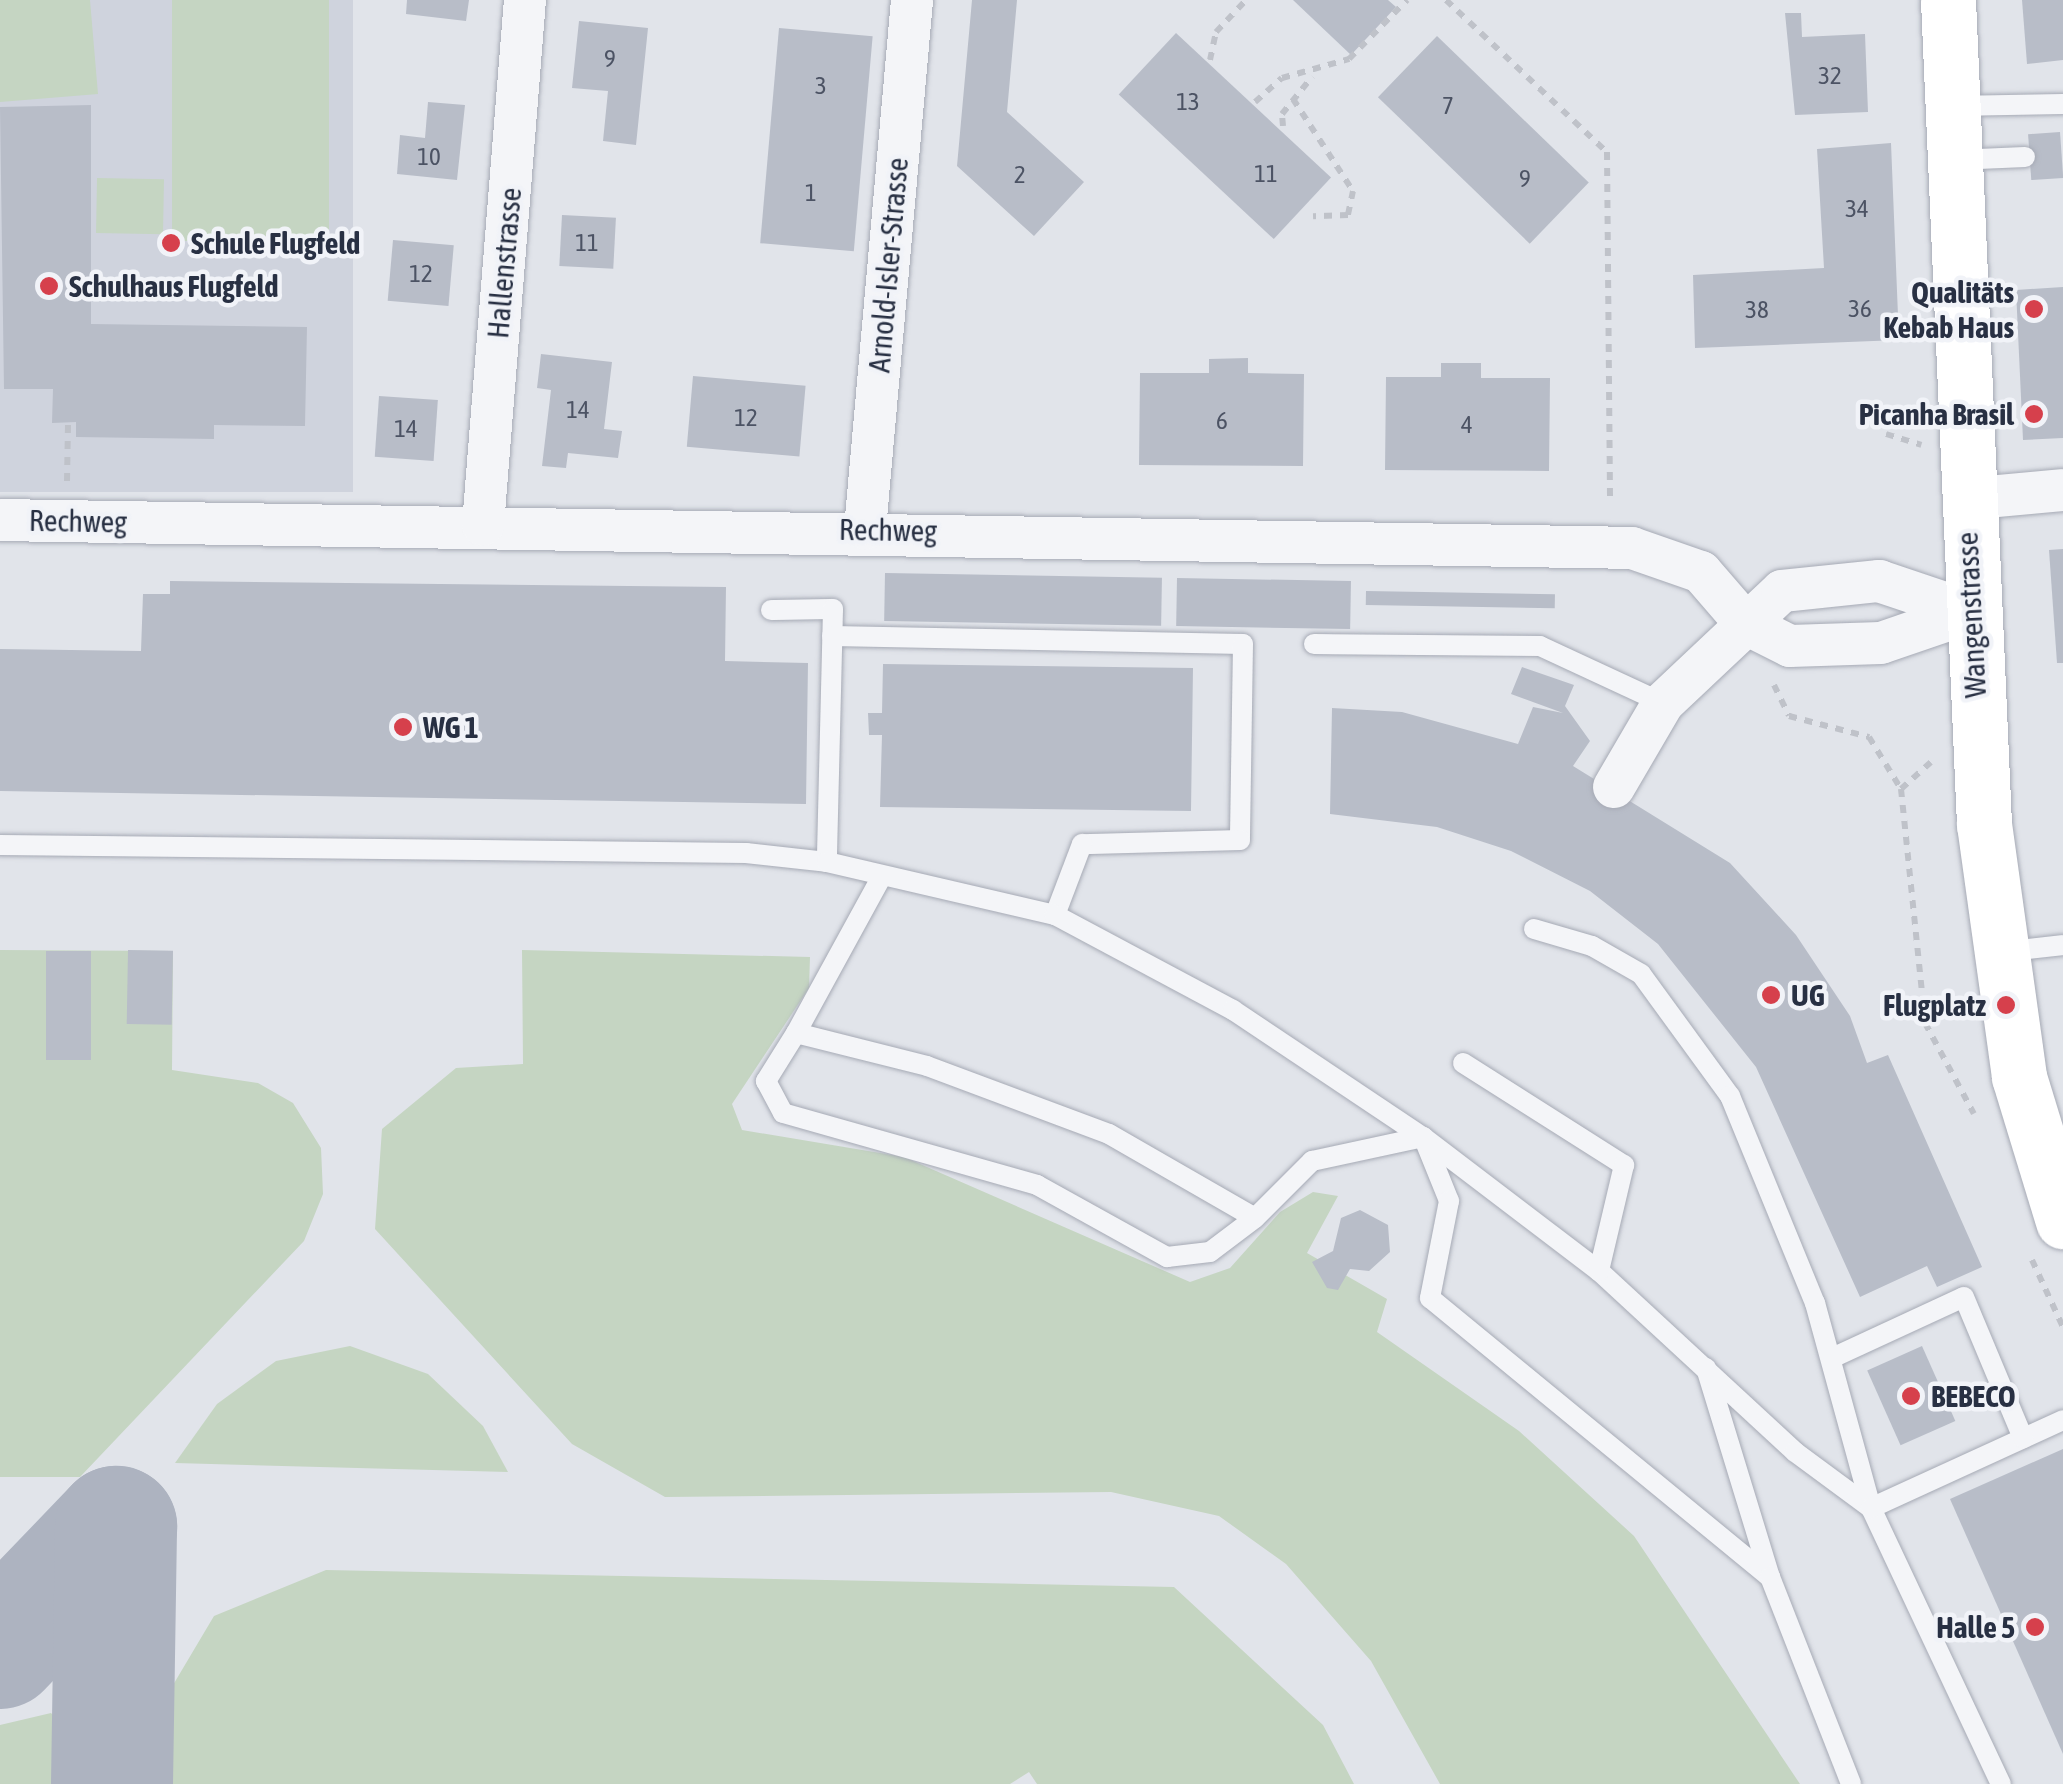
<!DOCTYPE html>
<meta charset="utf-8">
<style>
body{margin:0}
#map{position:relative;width:2063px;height:1784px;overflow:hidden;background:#e1e4ea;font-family:"Asap Condensed",sans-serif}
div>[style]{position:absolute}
.built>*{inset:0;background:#cfd3dd;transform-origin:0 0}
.green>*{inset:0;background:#c5d5c2;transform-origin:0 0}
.taxiway>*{height:122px;margin:-61px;padding:0 61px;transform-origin:61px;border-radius:61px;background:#adb3c0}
.building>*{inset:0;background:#b8bdc8;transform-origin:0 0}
.path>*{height:6px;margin-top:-3px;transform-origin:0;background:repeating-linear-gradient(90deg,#bfc2c9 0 8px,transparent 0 16px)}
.roads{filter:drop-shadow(0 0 2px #a6aab5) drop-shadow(0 0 2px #a6aab5)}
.lane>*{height:20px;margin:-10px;padding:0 10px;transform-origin:10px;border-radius:10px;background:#f4f5f8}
.street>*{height:42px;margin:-21px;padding:0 21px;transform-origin:21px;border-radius:21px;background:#f4f5f8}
.secondary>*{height:55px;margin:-27.5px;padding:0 27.5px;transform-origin:27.5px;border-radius:27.5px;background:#fff}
.dots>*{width:28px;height:28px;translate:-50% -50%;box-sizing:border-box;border:5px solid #f1f3f8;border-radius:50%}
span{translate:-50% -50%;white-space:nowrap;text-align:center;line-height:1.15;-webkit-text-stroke:9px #f1f3f8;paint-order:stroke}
.number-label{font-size:25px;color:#4c5364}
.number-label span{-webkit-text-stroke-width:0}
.poi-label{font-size:30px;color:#283043;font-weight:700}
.left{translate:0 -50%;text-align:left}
.right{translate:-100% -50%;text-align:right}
.street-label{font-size:30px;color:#283043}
</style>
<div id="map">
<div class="built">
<div style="left:0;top:0;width:353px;height:492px"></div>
</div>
<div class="green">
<div style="clip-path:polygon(0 0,90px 0,98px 94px,0 102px)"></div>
<div style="left:172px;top:0;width:157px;height:241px"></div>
<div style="left:97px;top:178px;width:67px;height:55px;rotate:1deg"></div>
<div style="clip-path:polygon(0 950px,173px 951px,172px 1070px,258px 1083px,293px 1103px,321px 1148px,323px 1194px,304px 1241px,80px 1477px,0 1477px)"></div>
<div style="clip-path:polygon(522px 950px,810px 957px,809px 988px,732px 1104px,742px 1130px,904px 1157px,1190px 1282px,1230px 1268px,1280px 1212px,1313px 1192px,1338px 1196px,1307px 1253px,1387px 1299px,1377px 1332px,1519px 1431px,1634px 1536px,1800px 1784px,1440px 1784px,1371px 1661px,1286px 1564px,1219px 1516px,1111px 1492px,665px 1497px,572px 1444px,375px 1229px,382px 1129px,456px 1068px,523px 1064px)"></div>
<div style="clip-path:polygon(350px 1346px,428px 1374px,483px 1426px,508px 1472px,175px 1463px,217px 1404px,276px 1361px)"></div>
<div style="clip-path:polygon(326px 1570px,1174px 1587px,1323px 1725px,1354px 1784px,1037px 1784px,1029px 1772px,1010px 1784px,154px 1784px,154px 1717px,214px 1616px)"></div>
<div style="clip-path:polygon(51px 1713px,82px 1747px,81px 1784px,0 1784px,0 1725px)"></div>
</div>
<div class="taxiway">
<div style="left:0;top:1648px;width:168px;rotate:-46.2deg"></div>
<div style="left:112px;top:1784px;width:257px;rotate:-89.1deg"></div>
</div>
<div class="building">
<div style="clip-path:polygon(407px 0,469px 0,466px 21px,406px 14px)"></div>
<div style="clip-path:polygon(972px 0,1017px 0,1007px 112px,1084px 182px,1034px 236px,957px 166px)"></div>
<div style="clip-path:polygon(1293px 0,1388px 0,1396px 7px,1351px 55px)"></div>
<div style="clip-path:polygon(2022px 0,2063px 0,2063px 60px,2027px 64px)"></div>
<div style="clip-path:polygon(1785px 13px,1801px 13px,1802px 37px,1865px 34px,1868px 112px,1795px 115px)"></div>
<div style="clip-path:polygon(579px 21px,648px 28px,636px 145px,603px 141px,608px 91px,572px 88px)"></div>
<div style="left:779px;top:28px;width:94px;height:216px;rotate:5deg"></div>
<div style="left:1176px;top:33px;width:212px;height:84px;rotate:43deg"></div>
<div style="left:1437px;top:36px;width:211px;height:85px;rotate:44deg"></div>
<div style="clip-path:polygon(428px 102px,465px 105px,457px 180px,397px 174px,400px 135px,425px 138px)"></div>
<div style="clip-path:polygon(91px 105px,91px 324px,307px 327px,305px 426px,214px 425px,214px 439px,76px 437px,76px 422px,52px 423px,53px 389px,4px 389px,0 107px)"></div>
<div style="left:2060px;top:132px;width:46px;height:32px;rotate:86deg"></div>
<div style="clip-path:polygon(1891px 143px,1899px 340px,1695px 348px,1693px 275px,1824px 268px,1817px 149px)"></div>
<div style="left:562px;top:215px;width:54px;height:51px;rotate:3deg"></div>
<div style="left:393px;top:240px;width:61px;height:61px;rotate:5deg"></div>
<div style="clip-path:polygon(2063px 287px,2063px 438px,2023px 440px,2016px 290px)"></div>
<div style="clip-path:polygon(541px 354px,612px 362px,604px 429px,622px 431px,618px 458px,568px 453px,566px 468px,542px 466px,551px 390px,537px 388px)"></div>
<div style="clip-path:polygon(1248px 358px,1248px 373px,1304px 374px,1303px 466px,1139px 465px,1140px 373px,1209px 373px,1209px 359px)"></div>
<div style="clip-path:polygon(1441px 363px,1481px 363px,1481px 378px,1550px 378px,1549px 471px,1385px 470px,1386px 377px,1441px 377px)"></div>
<div style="left:693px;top:376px;width:113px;height:71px;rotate:5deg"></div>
<div style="left:379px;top:396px;width:59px;height:61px;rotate:4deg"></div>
<div style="clip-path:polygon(2063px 549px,2063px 663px,2057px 663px,2049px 550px)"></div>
<div style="left:885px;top:573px;width:277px;height:48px;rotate:1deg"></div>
<div style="left:1177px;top:578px;width:174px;height:48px;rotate:1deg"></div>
<div style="clip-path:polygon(170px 581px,726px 587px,725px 661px,808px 663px,806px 804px,0 791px,0 649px,141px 651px,143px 594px,170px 594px)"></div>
<div style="left:1366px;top:591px;width:189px;height:14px;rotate:1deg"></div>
<div style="clip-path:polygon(883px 664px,1193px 668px,1191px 811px,880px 807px,882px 735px,869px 735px,868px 713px,882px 713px)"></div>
<div style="clip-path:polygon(1522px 667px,1574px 685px,1565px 706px,1590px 741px,1573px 766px,1730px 863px,1796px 935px,1850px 1016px,1867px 1063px,1888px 1055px,1982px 1267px,1937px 1287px,1927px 1266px,1860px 1297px,1756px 1067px,1658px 944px,1590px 891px,1511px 851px,1437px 827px,1330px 814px,1332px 708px,1402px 712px,1518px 744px,1533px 707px,1563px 713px,1511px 694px)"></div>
<div style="left:128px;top:950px;width:45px;height:74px;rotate:1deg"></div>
<div style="left:46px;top:951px;width:45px;height:109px"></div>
<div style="clip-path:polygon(1360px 1210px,1388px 1225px,1390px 1252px,1369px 1271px,1350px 1269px,1338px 1290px,1327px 1288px,1312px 1262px,1333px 1251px,1341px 1218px)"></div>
<div style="left:1922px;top:1346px;width:82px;height:60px;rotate:66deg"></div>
<div style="clip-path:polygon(2063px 1449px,2063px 1754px,1950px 1499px)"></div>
</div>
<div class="path">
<div style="left:1446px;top:0;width:221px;rotate:43.4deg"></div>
<div style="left:1607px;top:152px;width:352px;rotate:89.5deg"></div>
<div style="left:1210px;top:60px;width:29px;rotate:-78deg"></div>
<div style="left:1216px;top:32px;width:44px;rotate:-46.8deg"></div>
<div style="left:1293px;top:99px;width:110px;rotate:56.9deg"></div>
<div style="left:1353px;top:191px;width:25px;rotate:102deg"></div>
<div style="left:1348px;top:215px;width:35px;rotate:178deg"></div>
<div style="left:1255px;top:102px;width:36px;rotate:-42deg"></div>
<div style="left:1282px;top:78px;width:70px;rotate:-15.8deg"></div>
<div style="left:1349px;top:59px;width:83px;rotate:-45.5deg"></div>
<div style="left:1283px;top:126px;width:12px;rotate:-95deg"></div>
<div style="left:1282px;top:114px;width:48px;rotate:-51deg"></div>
<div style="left:1886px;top:434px;width:37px;rotate:17deg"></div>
<div style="left:67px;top:481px;width:58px;rotate:-89deg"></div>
<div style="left:1774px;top:685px;width:34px;rotate:64deg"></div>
<div style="left:1789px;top:716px;width:83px;rotate:14.7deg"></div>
<div style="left:1869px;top:737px;width:61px;rotate:58.4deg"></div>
<div style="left:1901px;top:789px;width:235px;rotate:84.1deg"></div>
<div style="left:1925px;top:1023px;width:103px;rotate:61.7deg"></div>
<div style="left:1901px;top:789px;width:40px;rotate:-42deg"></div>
<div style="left:2032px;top:1260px;width:74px;rotate:65.2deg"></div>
</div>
<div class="roads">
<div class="lane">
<div style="left:1953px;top:106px;width:110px;rotate:-1deg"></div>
<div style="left:1955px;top:160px;width:70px;rotate:-2.5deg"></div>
<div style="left:771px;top:610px;width:62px;rotate:-0.9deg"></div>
<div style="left:833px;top:609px;width:253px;rotate:91.4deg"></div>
<div style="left:832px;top:636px;width:411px;rotate:1.1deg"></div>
<div style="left:1243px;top:644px;width:196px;rotate:90.9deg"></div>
<div style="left:1240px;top:840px;width:158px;rotate:178.5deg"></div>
<div style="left:1082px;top:844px;width:76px;rotate:110.8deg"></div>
<div style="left:1314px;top:644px;width:226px;rotate:0.5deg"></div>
<div style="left:1540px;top:646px;width:136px;rotate:24.9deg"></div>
<div style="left:0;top:845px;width:746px;rotate:0.61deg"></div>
<div style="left:746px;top:853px;width:81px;rotate:6.3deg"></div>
<div style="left:827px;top:862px;width:234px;rotate:13.1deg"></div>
<div style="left:1055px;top:915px;width:202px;rotate:28.1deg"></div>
<div style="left:1233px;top:1010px;width:229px;rotate:33.8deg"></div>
<div style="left:1423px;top:1137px;width:221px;rotate:37.3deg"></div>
<div style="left:1599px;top:1271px;width:267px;rotate:42.7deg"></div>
<div style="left:1795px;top:1452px;width:94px;rotate:36.4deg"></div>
<div style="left:1871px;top:1508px;width:305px;rotate:64.8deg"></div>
<div style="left:882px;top:876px;width:179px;rotate:118.7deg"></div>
<div style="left:796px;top:1033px;width:135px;rotate:14.1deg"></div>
<div style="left:927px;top:1066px;width:194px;rotate:20.5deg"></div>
<div style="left:1109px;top:1134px;width:168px;rotate:29.9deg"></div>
<div style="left:1255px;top:1218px;width:81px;rotate:-45deg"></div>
<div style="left:1312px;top:1161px;width:114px;rotate:-12.2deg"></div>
<div style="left:1534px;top:929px;width:60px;rotate:16.3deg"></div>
<div style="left:1592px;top:946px;width:56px;rotate:29.7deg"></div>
<div style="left:1641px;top:974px;width:151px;rotate:53.9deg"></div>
<div style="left:1730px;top:1096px;width:224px;rotate:67.7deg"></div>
<div style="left:1815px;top:1303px;width:213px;rotate:74.7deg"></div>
<div style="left:1871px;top:1508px;width:211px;rotate:-24.6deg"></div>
<div style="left:2001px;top:952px;width:62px;rotate:-6.4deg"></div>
<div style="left:796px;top:1033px;width:57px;rotate:122deg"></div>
<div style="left:766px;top:1081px;width:36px;rotate:62deg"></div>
<div style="left:783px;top:1113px;width:264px;rotate:15.8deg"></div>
<div style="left:1037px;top:1185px;width:149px;rotate:29deg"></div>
<div style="left:1167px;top:1257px;width:43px;rotate:-6.6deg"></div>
<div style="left:1210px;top:1252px;width:56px;rotate:-37.1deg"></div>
<div style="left:1463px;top:1063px;width:191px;rotate:32.4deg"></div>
<div style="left:1624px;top:1165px;width:109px;rotate:103.3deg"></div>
<div style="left:1424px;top:1139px;width:67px;rotate:68deg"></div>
<div style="left:1449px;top:1201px;width:99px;rotate:101.1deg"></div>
<div style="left:1430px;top:1298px;width:440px;rotate:39.4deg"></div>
<div style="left:1832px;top:1358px;width:145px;rotate:-24.8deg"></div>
<div style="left:1964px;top:1297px;width:153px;rotate:67.3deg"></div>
<div style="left:1706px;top:1368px;width:219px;rotate:73deg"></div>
<div style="left:1770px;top:1577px;width:222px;rotate:68.6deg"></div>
</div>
<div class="street">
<div style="left:1966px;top:499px;width:97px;rotate:-5.3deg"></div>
<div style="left:0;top:520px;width:1632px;rotate:0.98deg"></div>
<div style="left:1632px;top:548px;width:73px;rotate:19.2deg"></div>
<div style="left:1701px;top:572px;width:69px;rotate:49.1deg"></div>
<div style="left:1746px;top:624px;width:49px;rotate:26.6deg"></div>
<div style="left:1790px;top:646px;width:91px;rotate:-1.9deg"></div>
<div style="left:1881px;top:643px;width:95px;rotate:-19deg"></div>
<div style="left:483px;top:525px;width:527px;rotate:-85.43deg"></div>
<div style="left:865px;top:529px;width:531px;rotate:-84.92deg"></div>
<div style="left:1614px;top:787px;width:97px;rotate:-59.7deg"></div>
<div style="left:1663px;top:703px;width:163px;rotate:-43.3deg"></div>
<div style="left:1782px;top:591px;width:98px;rotate:-5.9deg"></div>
<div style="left:1879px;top:581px;width:97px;rotate:18.6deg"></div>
</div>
<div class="secondary">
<div style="left:1948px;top:0;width:825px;rotate:87.5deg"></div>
<div style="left:1984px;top:824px;width:255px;rotate:82.1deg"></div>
<div style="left:2019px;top:1077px;width:151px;rotate:73deg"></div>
</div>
</div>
<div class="dots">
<div style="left:171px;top:243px;background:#d6404c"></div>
<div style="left:49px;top:286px;background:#d6404c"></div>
<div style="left:2034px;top:309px;background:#d6404c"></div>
<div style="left:2034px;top:414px;background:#d6404c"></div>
<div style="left:403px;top:727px;background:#d6404c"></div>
<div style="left:1771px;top:995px;background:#d6404c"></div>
<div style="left:2006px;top:1005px;background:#d6404c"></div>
<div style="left:1911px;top:1396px;background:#d6404c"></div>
<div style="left:2035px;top:1627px;background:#d6404c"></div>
</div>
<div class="number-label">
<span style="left:610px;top:58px">9</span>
<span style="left:1830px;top:75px">32</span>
<span style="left:821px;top:85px">3</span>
<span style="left:1188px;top:101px">13</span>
<span style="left:1448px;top:105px">7</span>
<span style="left:429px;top:156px">10</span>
<span style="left:1266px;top:173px">11</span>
<span style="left:1020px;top:174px">2</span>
<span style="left:1525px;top:178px">9</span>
<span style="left:811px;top:192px">1</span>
<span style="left:1857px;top:208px">34</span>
<span style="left:587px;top:242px">11</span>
<span style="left:421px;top:273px">12</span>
<span style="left:1860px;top:308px">36</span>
<span style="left:1757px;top:309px">38</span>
<span style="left:578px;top:409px">14</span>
<span style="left:746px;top:417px">12</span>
<span style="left:1222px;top:420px">6</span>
<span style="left:1467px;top:424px">4</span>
<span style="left:406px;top:428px">14</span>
</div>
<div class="poi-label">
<span class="left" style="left:191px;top:243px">Schule Flugfeld</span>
<span class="left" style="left:69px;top:286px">Schulhaus Flugfeld</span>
<span class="right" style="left:2014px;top:309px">Qualitäts<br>Kebab Haus</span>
<span class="right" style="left:2014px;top:414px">Picanha Brasil</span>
<span class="left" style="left:423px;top:727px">WG 1</span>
<span class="left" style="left:1791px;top:995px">UG</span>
<span class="right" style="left:1986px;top:1005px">Flugplatz</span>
<span class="left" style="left:1931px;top:1396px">BEBECO</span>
<span class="right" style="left:2015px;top:1627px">Halle 5</span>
</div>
<div class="street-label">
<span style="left:504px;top:263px;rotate:-85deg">Hallenstrasse</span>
<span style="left:888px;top:265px;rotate:-85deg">Arnold-Isler-Strasse</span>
<span style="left:78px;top:521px;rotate:1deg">Rechweg</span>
<span style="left:888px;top:530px;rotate:1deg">Rechweg</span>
<span style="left:1971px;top:615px;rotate:-93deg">Wangenstrasse</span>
</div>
</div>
